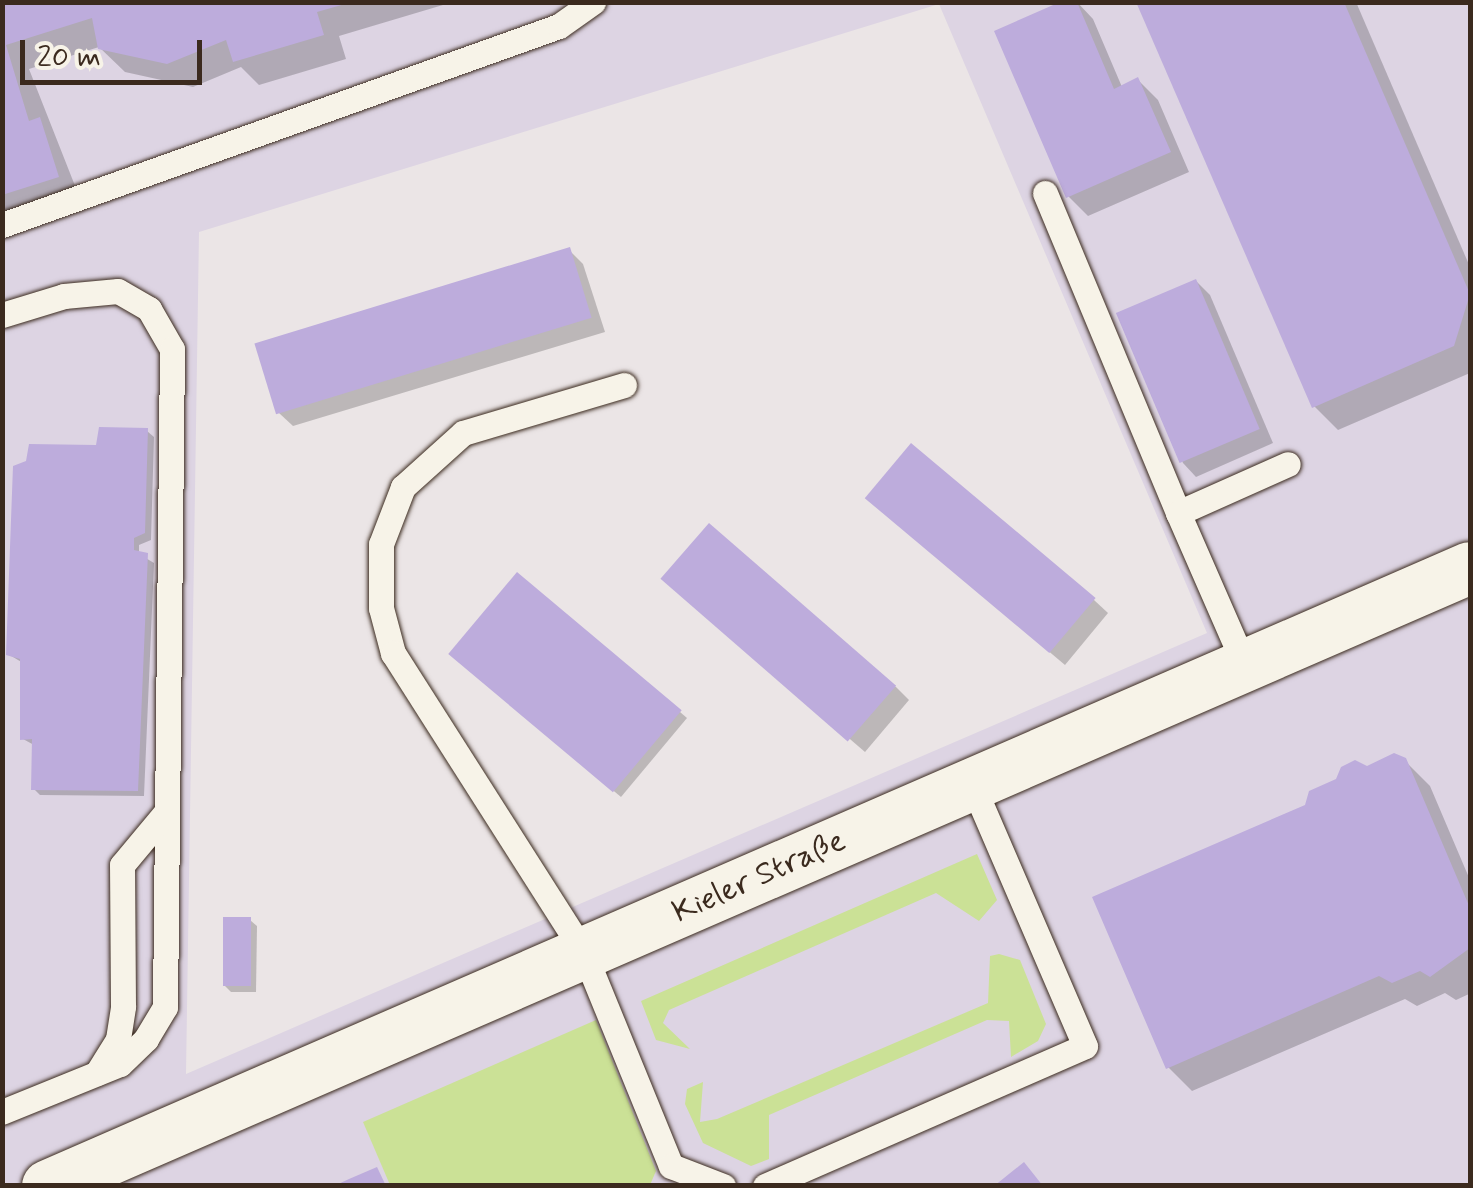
<!DOCTYPE html>
<meta charset="utf-8">
<style>
body{margin:0}
#map{position:relative;width:1473px;height:1188px;overflow:hidden;background:#ebe5e6;font-family:Mynerve,sans-serif}
div>[style]{position:absolute}
.built>*{inset:0;background:#ddd4e3}
.green>*{inset:0;background:#cbe196}
.shadow>*{inset:0;background:#0003}
.building>*{inset:0;background:#bdacdc;transform-origin:0 0}
.roads{filter:drop-shadow(0 0 2px #3b2a1e) drop-shadow(0 0 2px #3b2a1e)}
.lane>*{height:25px;margin:-12.5px;padding:0 12.5px;transform-origin:12.5px;border-radius:12.5px;background:#f7f3e8}
.street>*{height:52px;margin:-26px;padding:0 26px;transform-origin:26px;border-radius:26px;background:#f7f3e8}
span{translate:-50% -50%;white-space:nowrap;text-align:center;line-height:1.15;-webkit-text-stroke:8px #f7f3e8;paint-order:stroke}
.street-label{font-size:32px;color:#3b2a1e}
.frame{position:absolute;inset:0;border:5px solid #3b2a1e;pointer-events:none}
.scale{position:absolute;left:20px;top:40px;width:182px;height:45px;box-sizing:border-box;border:5px solid #3b2a1e;border-top:0;padding-left:12px;font-size:30px;line-height:35px;white-space:nowrap;color:#3b2a1e;-webkit-text-stroke:8px #f7f3e8;paint-order:stroke}
</style>
<div id="map">
<div class="built">
<div style="clip-path:polygon(evenodd,3px 3px,1470px 3px,1470px 1185px,3px 1185px,3px 3px,939px 4px,1207px 633px,186px 1074px,199px 232px,939px 4px)"></div>
</div>
<div class="green">
<div style="clip-path:polygon(977px 854px,997px 900px,979px 921px,936px 893px,669px 1010px,663px 1023px,690px 1049px,656px 1040px,641px 1001px)"></div>
<div style="clip-path:polygon(999px 954px,1020px 960px,1046px 1024px,1038px 1041px,1011px 1057px,1009px 1021px,987px 1020px,769px 1115px,769px 1159px,751px 1166px,703px 1143px,685px 1104px,687px 1089px,703px 1082px,700px 1122px,717px 1119px,988px 1003px,990px 956px)"></div>
<div style="clip-path:polygon(596px 1020px,656px 1171px,650px 1185px,390px 1185px,363px 1122px)"></div>
</div>
<div class="shadow">
<div style="clip-path:polygon(2px 2px,453px 2px,339px 36px,346px 59px,259px 85px,241px 67px,193px 87px,125px 72px,99px 47px,29px 69px,81px 201px,2px 227px)"></div>
<div style="clip-path:polygon(1077px 2px,1093px 19px,1122px 87px,1138px 80px,1158px 100px,1189px 172px,1088px 216px,1068px 196px)"></div>
<div style="clip-path:polygon(1139px 2px,1356px 2px,1470px 267px,1470px 373px,1338px 430px,1314px 406px)"></div>
<div style="clip-path:polygon(569px 250px,583px 264px,605px 332px,293px 426px,279px 413px)"></div>
<div style="clip-path:polygon(1196px 281px,1210px 295px,1273px 443px,1196px 477px,1183px 463px,1119px 315px)"></div>
<div style="clip-path:polygon(147px 431px,154px 437px,151px 540px,139px 545px,139px 554px,154px 563px,144px 796px,40px 795px,34px 789px,34px 745px,23px 739px,23px 663px,8px 654px,98px 448px)"></div>
<div style="clip-path:polygon(882px 511px,1094px 600px,1108px 613px,1065px 665px)"></div>
<div style="clip-path:polygon(680px 593px,896px 687px,909px 700px,865px 752px)"></div>
<div style="clip-path:polygon(457px 660px,680px 712px,687px 718px,621px 797px)"></div>
<div style="clip-path:polygon(1405px 761px,1430px 786px,1470px 880px,1469px 994px,1456px 1000px,1445px 993px,1417px 1006px,1405px 999px,1192px 1091px,1168px 1067px,1307px 807px,1367px 768px)"></div>
<div style="clip-path:polygon(250px 920px,257px 926px,256px 992px,231px 992px,224px 985px)"></div>
</div>
<div class="building">
<div style="clip-path:polygon(2px 2px,345px 2px,345px 4px,317px 12px,324px 35px,233px 62px,226px 40px,167px 64px,98px 49px,92px 18px,6px 45px,29px 121px,40px 117px,59px 177px,2px 195px)"></div>
<div style="clip-path:polygon(1060px 2px,1077px 2px,1114px 89px,1138px 77px,1171px 152px,1066px 198px,994px 31px)"></div>
<div style="clip-path:polygon(1136px 2px,1344px 2px,1470px 294px,1454px 346px,1312px 408px)"></div>
<div style="left:570px;top:247px;width:74px;height:330px;rotate:73deg"></div>
<div style="left:1196px;top:279px;width:163px;height:87px;rotate:67deg"></div>
<div style="clip-path:polygon(99px 427px,148px 428px,145px 533px,134px 538px,134px 550px,148px 553px,138px 791px,31px 790px,32px 739px,20px 740px,20px 659px,6px 655px,13px 466px,26px 461px,29px 444px,96px 445px)"></div>
<div style="left:911px;top:443px;width:241px;height:72px;rotate:40deg"></div>
<div style="left:709px;top:523px;width:248px;height:74px;rotate:41deg"></div>
<div style="left:517px;top:572px;width:215px;height:107px;rotate:40deg"></div>
<div style="clip-path:polygon(1394px 753px,1406px 758px,1470px 908px,1470px 948px,1430px 977px,1420px 971px,1392px 983px,1379px 976px,1166px 1069px,1092px 897px,1305px 805px,1309px 791px,1336px 779px,1341px 767px,1355px 760px,1367px 766px)"></div>
<div style="left:223px;top:917px;width:28px;height:69px"></div>
<div style="clip-path:polygon(1024px 1162px,1043px 1186px,994px 1186px)"></div>
<div style="clip-path:polygon(377px 1167px,386px 1186px,334px 1186px,349px 1179px)"></div>
</div>
<div class="roads">
<div class="lane">
<div style="left:1045px;top:193px;width:347px;rotate:67.4deg"></div>
<div style="left:2px;top:225px;width:591px;rotate:-19.66deg"></div>
<div style="left:559px;top:26px;width:42px;rotate:-35.2deg"></div>
<div style="left:2px;top:315px;width:65px;rotate:-17deg"></div>
<div style="left:64px;top:296px;width:54px;rotate:-5.3deg"></div>
<div style="left:118px;top:291px;width:36px;rotate:30deg"></div>
<div style="left:149px;top:309px;width:46px;rotate:60.1deg"></div>
<div style="left:172px;top:349px;width:658px;rotate:90.61deg"></div>
<div style="left:165px;top:1007px;width:37px;rotate:121deg"></div>
<div style="left:146px;top:1039px;width:36px;rotate:136deg"></div>
<div style="left:120px;top:1064px;width:127px;rotate:157.9deg"></div>
<div style="left:624px;top:385px;width:168px;rotate:163.4deg"></div>
<div style="left:463px;top:433px;width:81px;rotate:138deg"></div>
<div style="left:403px;top:487px;width:61px;rotate:111.1deg"></div>
<div style="left:381px;top:544px;width:64px;rotate:90deg"></div>
<div style="left:381px;top:608px;width:47px;rotate:75.1deg"></div>
<div style="left:393px;top:653px;width:356px;rotate:57.5deg"></div>
<div style="left:584px;top:953px;width:230px;rotate:67.8deg"></div>
<div style="left:671px;top:1166px;width:56px;rotate:21deg"></div>
<div style="left:1245px;top:666px;width:167px;rotate:-113.6deg"></div>
<div style="left:1178px;top:513px;width:120px;rotate:-24deg"></div>
<div style="left:97px;top:1073px;width:40px;rotate:-58deg"></div>
<div style="left:118px;top:1039px;width:33px;rotate:-81deg"></div>
<div style="left:123px;top:1006px;width:141px;rotate:-90.4deg"></div>
<div style="left:122px;top:865px;width:70px;rotate:-50.2deg"></div>
<div style="left:765px;top:1186px;width:349px;rotate:-23.6deg"></div>
<div style="left:1085px;top:1046px;width:285px;rotate:-113.3deg"></div>
</div>
<div class="street">
<div style="left:48px;top:1186px;width:1550px;rotate:-23.49deg"></div>
</div>
</div>
<div class="street-label">
<span style="left:759px;top:877px;rotate:-24deg">Kieler Straße</span>
</div>
<div class="frame"></div>
<div class="scale">20 m</div>
</div>
